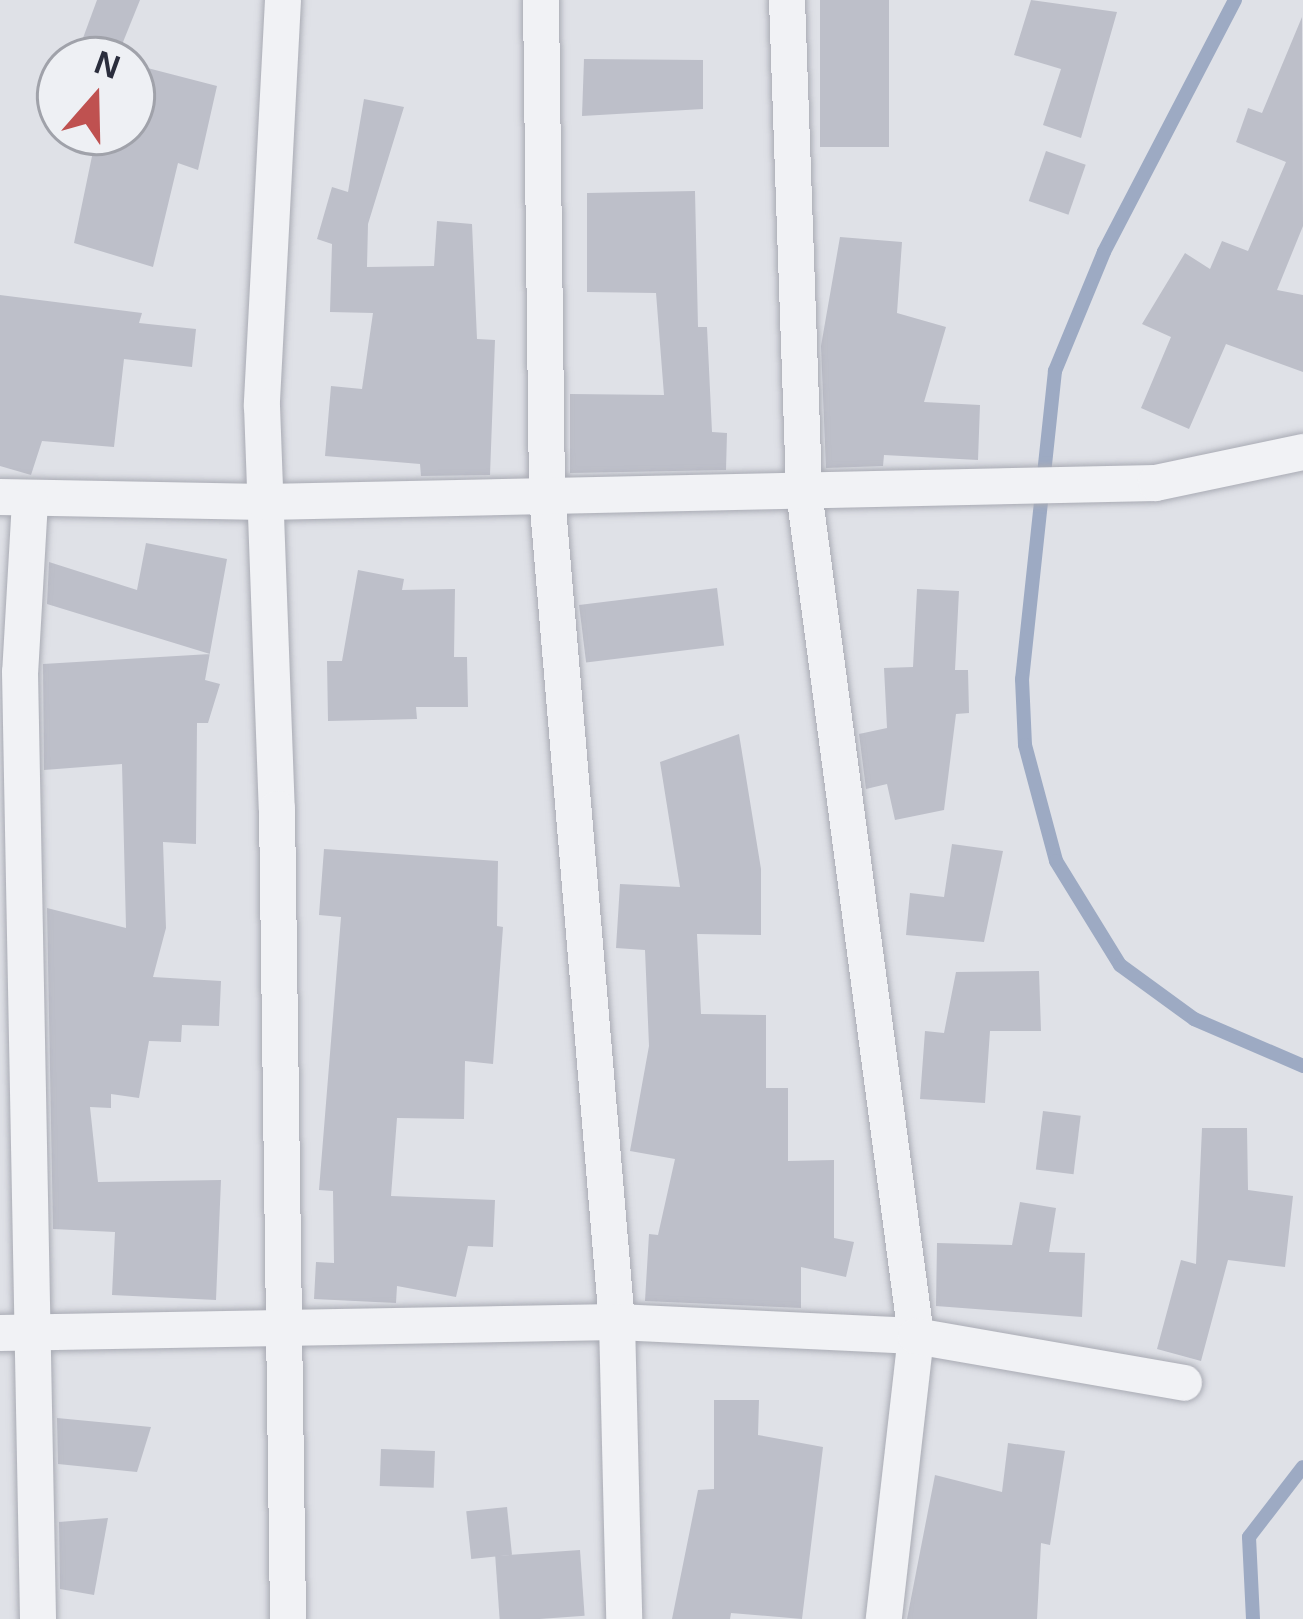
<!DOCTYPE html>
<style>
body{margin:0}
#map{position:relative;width:1303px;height:1619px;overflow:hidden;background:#dfe1e7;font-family:Helvetica,sans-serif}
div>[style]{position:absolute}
.stream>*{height:14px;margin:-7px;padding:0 7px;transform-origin:7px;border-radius:7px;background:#9daac3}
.building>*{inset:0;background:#bdbfc9;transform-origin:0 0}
.roads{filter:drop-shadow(0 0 3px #a9abb4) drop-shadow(0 0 3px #a9abb4)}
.street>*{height:36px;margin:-18px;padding:0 18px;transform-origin:18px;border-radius:18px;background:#f1f2f5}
span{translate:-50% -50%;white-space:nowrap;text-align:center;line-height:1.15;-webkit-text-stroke:9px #eef0f4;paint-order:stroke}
.north{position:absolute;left:36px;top:36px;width:120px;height:120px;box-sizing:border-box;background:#eef0f4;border:3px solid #a0a2aa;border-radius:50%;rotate:20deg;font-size:33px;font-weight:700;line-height:48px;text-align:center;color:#2a2d3c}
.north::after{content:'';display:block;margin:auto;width:42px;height:54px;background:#bf5150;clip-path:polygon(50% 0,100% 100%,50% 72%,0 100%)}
</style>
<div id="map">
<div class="stream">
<div style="left:1235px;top:0;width:284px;rotate:117.5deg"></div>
<div style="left:1104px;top:252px;width:129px;rotate:112.4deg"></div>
<div style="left:1055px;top:371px;width:310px;rotate:96.1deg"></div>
<div style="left:1022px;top:679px;width:66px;rotate:87.4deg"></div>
<div style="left:1025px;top:745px;width:120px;rotate:75deg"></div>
<div style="left:1056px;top:861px;width:122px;rotate:58.4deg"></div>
<div style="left:1120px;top:965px;width:92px;rotate:36.1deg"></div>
<div style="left:1194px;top:1019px;width:119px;rotate:23.3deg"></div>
<div style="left:1253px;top:1619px;width:82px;rotate:-92.8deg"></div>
<div style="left:1249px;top:1537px;width:88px;rotate:-52.4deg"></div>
</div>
<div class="building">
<div style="clip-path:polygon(97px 0,140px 0,119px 52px,83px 38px)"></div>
<div style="left:820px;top:0;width:69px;height:147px"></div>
<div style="clip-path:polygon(1031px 0,1117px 12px,1081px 138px,1043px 125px,1061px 69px,1014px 55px)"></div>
<div style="clip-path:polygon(1302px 17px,1303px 226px,1277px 290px,1303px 295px,1303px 372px,1226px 344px,1189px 429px,1141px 408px,1171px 337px,1142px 324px,1185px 253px,1210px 269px,1222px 241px,1248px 251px,1286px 162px,1236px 142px,1248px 108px,1262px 113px)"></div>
<div style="clip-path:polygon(584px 59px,703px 60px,703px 109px,582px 116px)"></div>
<div style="clip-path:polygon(132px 64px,217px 86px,198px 170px,178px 163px,153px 267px,74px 243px,97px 132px,132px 132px)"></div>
<div style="clip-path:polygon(364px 99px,404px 107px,368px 224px,367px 267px,434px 266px,437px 221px,472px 224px,477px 339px,495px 340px,490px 475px,421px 476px,420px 464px,325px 456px,331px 386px,362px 389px,373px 313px,330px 312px,332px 244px,317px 239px,332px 187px,348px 192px)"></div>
<div style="left:1046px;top:151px;width:42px;height:53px;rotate:19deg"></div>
<div style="clip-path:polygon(695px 191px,698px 327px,707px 327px,712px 432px,727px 433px,726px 470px,570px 473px,570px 394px,664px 395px,656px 293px,587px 292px,587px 193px)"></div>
<div style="clip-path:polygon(840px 237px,902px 242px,897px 313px,946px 327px,924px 402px,980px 405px,978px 460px,884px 455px,883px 466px,826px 468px,821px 346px)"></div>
<div style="clip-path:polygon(0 295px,142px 313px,139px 323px,196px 329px,192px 367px,124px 359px,114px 447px,42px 441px,31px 475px,0 466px)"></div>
<div style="clip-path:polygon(146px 543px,227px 559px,205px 680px,220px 684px,208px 723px,197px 723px,196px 844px,163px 842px,166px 928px,153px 977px,221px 981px,219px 1026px,182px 1025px,181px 1042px,149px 1041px,139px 1098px,111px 1094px,111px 1108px,90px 1107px,98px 1182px,221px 1180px,216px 1300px,112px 1295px,115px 1232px,53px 1229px,47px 908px,126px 928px,122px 764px,44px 770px,43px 664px,210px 654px,47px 604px,49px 562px,137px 590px)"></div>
<div style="clip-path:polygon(358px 570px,404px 579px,402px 590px,455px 589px,454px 657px,467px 657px,468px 707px,416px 707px,417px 719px,328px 721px,327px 661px,342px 661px)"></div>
<div style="left:717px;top:588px;width:58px;height:139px;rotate:83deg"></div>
<div style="clip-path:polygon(917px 589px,959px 591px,955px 670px,968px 670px,969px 713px,956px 714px,944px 810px,895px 820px,887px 784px,866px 789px,859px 734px,887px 728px,884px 668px,913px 667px)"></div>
<div style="clip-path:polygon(739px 734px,761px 869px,761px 935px,697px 934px,701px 1014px,766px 1015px,766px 1088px,788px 1088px,788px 1161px,834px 1160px,834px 1238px,854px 1242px,846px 1277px,801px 1267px,801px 1308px,645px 1301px,649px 1234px,658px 1235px,675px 1159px,630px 1151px,649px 1046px,645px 950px,616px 948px,620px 884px,680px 887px,660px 762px)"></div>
<div style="clip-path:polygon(952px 844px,1003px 851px,984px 942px,906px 935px,910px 893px,944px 897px)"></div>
<div style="clip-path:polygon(324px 849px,498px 861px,497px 926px,503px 927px,493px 1064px,465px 1061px,464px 1119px,397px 1118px,391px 1196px,495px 1200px,493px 1247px,468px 1246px,456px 1297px,397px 1286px,396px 1303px,314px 1299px,316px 1262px,334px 1263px,333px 1191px,319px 1190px,341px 917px,319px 915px)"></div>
<div style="clip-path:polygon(1039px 971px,1041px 1031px,990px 1031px,985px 1103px,920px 1099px,925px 1031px,944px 1033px,956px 972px)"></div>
<div style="left:1043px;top:1111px;width:38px;height:59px;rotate:7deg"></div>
<div style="clip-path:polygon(1202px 1128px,1247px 1128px,1248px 1190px,1293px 1196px,1285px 1267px,1228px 1260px,1201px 1361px,1157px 1349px,1181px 1260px,1196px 1264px)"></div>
<div style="clip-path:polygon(1020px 1202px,1056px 1208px,1049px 1252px,1085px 1253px,1082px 1317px,936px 1306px,937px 1243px,1012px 1245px)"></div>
<div style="clip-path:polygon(714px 1400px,759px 1400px,758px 1435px,823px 1447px,802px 1619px,731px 1613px,730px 1619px,672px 1619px,698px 1490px,714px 1489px)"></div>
<div style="clip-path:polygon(57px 1418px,151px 1427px,137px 1472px,58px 1464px)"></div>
<div style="clip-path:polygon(1008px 1443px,1065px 1451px,1050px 1545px,1041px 1543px,1037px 1619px,907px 1619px,935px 1475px,1002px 1492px)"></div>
<div style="left:381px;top:1449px;width:54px;height:37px;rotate:2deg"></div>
<div style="left:507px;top:1507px;width:48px;height:41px;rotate:84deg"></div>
<div style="clip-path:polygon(108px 1518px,94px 1595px,60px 1589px,59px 1522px)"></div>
<div style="left:580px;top:1550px;width:66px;height:85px;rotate:86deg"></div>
</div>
<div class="roads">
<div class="street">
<div style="left:283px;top:0;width:407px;rotate:93deg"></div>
<div style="left:262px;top:406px;width:403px;rotate:87.9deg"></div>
<div style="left:277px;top:809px;width:810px;rotate:89.22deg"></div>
<div style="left:541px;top:0;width:496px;rotate:89.3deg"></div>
<div style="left:547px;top:496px;width:829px;rotate:85.16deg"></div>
<div style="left:617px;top:1322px;width:297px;rotate:88.6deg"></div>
<div style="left:787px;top:0;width:492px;rotate:88deg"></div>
<div style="left:804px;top:492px;width:851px;rotate:82.44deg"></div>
<div style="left:916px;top:1336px;width:285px;rotate:96.5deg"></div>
<div style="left:0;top:497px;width:265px;rotate:1.1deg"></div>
<div style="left:265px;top:502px;width:891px;rotate:-1.22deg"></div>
<div style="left:1156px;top:483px;width:150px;rotate:-11.9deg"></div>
<div style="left:30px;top:501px;width:171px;rotate:93.3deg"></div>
<div style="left:20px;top:672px;width:947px;rotate:88.91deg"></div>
<div style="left:0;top:1333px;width:617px;rotate:-1.02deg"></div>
<div style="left:617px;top:1322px;width:299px;rotate:2.7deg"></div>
<div style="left:916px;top:1336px;width:272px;rotate:9.9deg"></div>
</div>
</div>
<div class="north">N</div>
</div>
